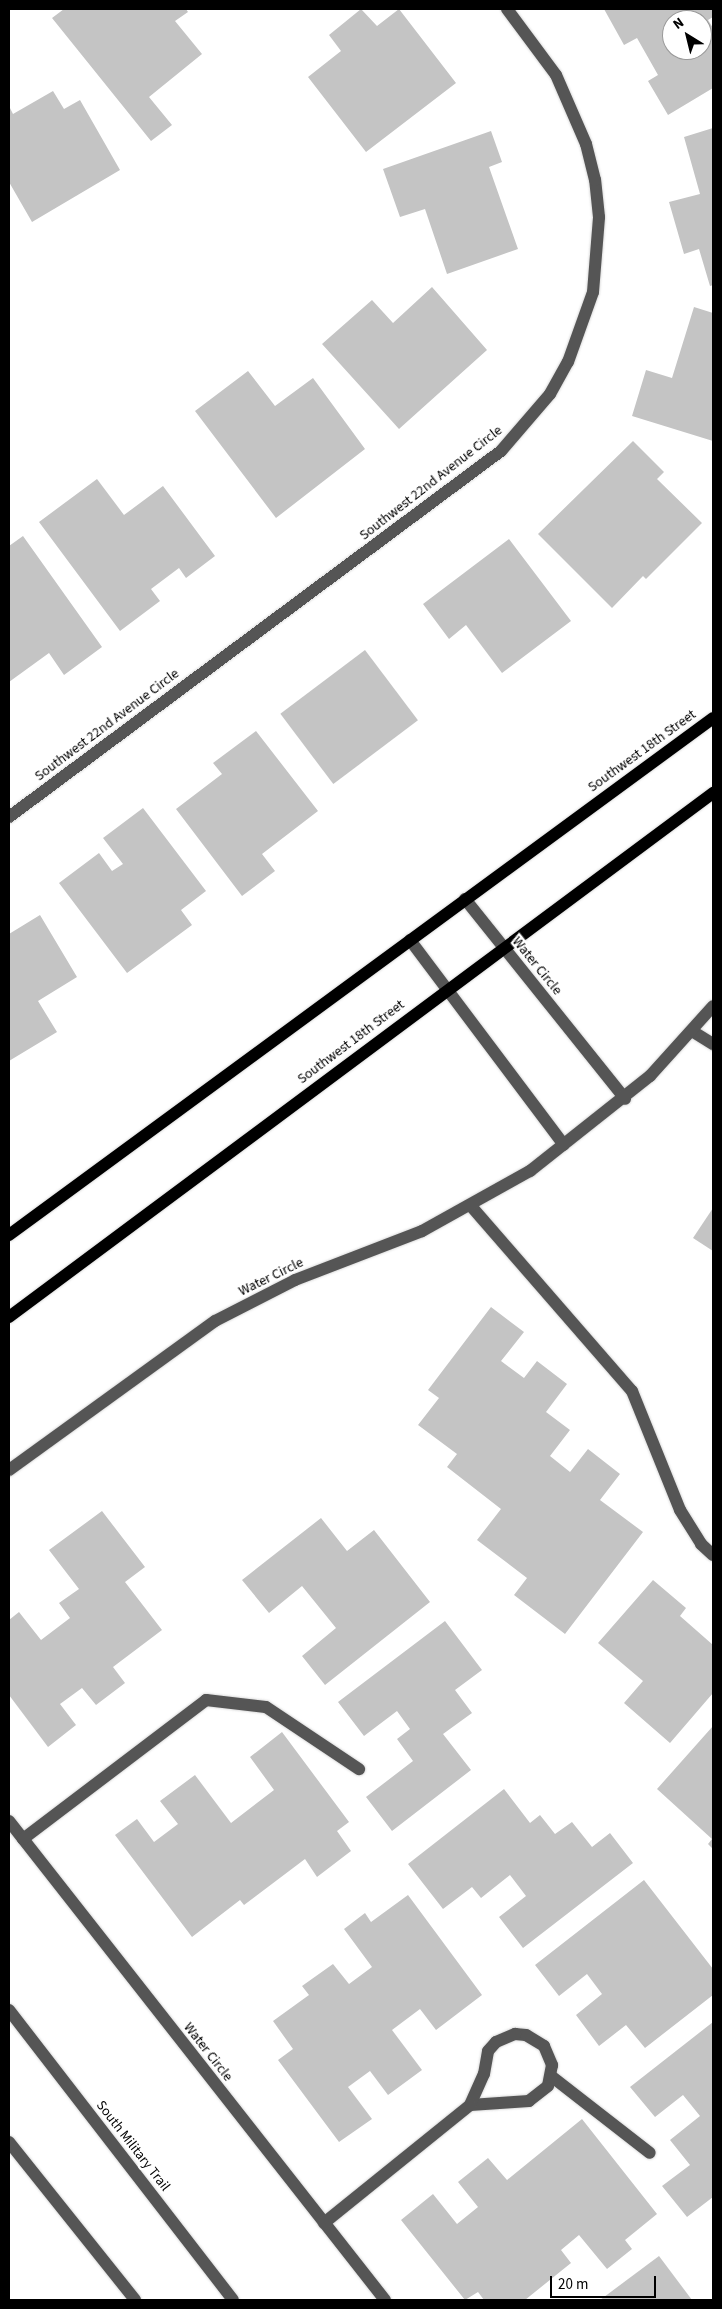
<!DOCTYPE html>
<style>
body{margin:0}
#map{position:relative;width:722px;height:2309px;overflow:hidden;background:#fff;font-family:"Source Sans 3",sans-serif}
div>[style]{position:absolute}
.building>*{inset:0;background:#c4c4c4;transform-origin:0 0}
.roads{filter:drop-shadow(0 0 1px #dbdbdb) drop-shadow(0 0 1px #dbdbdb)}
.minor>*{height:12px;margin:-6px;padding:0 6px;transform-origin:6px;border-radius:6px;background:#555}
.major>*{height:12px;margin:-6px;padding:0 6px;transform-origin:6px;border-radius:6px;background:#000}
span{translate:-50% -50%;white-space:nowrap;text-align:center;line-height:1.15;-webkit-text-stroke:4.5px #fff;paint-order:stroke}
.street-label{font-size:14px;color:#000}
.frame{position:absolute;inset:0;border:10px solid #000;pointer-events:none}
.north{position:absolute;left:662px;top:10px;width:50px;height:50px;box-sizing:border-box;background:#fff;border:1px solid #999;border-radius:50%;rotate:324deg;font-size:14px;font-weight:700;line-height:20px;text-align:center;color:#000}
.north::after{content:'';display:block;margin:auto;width:18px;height:22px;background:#000;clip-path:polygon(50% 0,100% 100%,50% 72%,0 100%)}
.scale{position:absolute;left:550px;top:2276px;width:106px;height:22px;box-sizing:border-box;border:2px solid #000;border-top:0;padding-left:6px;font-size:15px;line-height:18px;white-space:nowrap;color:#000;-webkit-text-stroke:4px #fff;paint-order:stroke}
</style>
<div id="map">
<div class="building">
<div style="clip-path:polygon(64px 9px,186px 9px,188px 12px,175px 21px,202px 54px,149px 97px,172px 125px,151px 141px,52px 18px)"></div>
<div style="clip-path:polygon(361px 9px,377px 26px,399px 9px,456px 83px,366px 152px,308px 77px,341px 51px,329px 35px)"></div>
<div style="clip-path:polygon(evenodd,604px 9px,713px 9px,713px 17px,708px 20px,713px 28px,713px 88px,668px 115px,648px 81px,658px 75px,637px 38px,624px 45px,604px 9px,672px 20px,702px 20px,702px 50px,672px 50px,672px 20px)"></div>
<div style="clip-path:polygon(53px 91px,64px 109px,80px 100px,120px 170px,32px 222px,9px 182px,9px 106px,13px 114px)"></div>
<div style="clip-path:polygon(713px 128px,713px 285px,710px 286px,699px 249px,684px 254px,669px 202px,700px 194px,684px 137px)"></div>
<div style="clip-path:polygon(491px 131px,502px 162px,489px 167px,518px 249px,447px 274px,425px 209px,400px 217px,383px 169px)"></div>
<div style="clip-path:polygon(432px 287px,487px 350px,399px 429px,322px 344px,372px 300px,393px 323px)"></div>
<div style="clip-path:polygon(694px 307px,713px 313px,713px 441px,632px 416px,646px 370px,672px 378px)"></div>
<div style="clip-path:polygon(248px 371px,275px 406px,313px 378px,365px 449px,276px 518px,195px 411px)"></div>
<div style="clip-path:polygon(633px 441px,664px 472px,657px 479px,702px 523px,646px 579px,643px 576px,612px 608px,538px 534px)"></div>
<div style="clip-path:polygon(97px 479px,124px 515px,163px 486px,215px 556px,186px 578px,179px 568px,151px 589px,160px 601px,120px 631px,39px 522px)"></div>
<div style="clip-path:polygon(23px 536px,102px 647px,64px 675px,49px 653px,9px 682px,9px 546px)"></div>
<div style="clip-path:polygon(509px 539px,571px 621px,502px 673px,466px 625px,449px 639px,423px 604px)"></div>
<div style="left:365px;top:650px;width:88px;height:106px;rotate:53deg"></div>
<div style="clip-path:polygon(256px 731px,318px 811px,262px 854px,275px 871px,242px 896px,176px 809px,222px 774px,213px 763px)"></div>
<div style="clip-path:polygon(143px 808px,206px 891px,181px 910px,192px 925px,127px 973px,59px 883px,99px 853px,112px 871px,123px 864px,103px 838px)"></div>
<div style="clip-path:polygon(40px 915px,77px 977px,38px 1001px,57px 1032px,9px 1061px,9px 934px)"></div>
<div style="clip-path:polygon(713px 1208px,713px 1251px,693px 1238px)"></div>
<div style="clip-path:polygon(491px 1307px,524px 1332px,501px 1361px,524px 1378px,537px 1361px,567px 1384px,546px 1412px,570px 1430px,550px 1456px,570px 1472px,588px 1449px,620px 1474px,600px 1500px,643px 1532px,565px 1634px,514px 1595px,527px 1578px,477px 1540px,501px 1509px,447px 1467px,457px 1454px,418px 1425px,439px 1398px,428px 1390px)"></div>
<div style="clip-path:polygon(102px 1511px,145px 1567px,125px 1582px,162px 1630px,113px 1667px,125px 1683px,96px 1705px,82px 1688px,60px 1704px,76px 1725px,48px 1747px,9px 1695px,9px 1620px,19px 1612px,41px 1640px,70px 1618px,59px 1603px,79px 1589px,49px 1550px)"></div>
<div style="clip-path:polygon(321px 1518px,347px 1551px,374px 1530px,430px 1602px,325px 1685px,302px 1656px,336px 1628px,302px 1586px,269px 1613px,242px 1580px)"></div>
<div style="clip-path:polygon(653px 1580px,686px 1608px,680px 1616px,713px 1645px,713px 1693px,670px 1743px,624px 1703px,643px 1681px,598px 1643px)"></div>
<div style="clip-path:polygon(445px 1621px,482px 1670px,455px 1690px,472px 1713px,443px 1734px,471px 1770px,392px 1831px,366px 1797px,413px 1761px,397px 1739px,410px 1729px,397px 1711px,364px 1736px,338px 1702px)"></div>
<div style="clip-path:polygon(713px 1726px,713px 1849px,708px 1844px,712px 1839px,657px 1789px)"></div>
<div style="clip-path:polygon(282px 1732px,349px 1822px,337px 1831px,351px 1851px,317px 1877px,305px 1859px,244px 1905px,240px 1900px,192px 1937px,115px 1835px,137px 1819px,154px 1842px,178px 1824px,160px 1801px,195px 1775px,231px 1823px,274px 1790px,250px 1757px)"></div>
<div style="clip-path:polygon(504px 1789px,530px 1823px,540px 1815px,555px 1834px,572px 1822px,592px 1847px,610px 1833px,633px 1863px,523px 1948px,499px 1917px,526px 1896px,510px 1875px,481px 1898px,472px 1887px,443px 1909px,408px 1864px)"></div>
<div style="clip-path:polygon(644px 1880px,713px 1969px,713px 1995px,645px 2048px,626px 2025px,599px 2046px,576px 2015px,602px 1994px,587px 1974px,559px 1996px,535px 1965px)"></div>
<div style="clip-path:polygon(408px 1895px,482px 1995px,436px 2030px,420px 2009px,392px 2030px,422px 2070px,388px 2095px,370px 2071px,348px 2087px,372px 2119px,339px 2142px,278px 2060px,293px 2049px,273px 2021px,309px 1995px,302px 1986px,333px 1964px,349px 1984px,372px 1967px,344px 1929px,365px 1913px,371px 1922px)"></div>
<div style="clip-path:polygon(713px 2022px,713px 2197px,687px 2217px,662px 2186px,690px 2165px,670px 2140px,700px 2116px,683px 2095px,655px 2117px,630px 2087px)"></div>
<div style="clip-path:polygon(582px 2119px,657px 2214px,625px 2240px,632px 2249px,607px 2269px,579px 2235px,561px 2250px,571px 2263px,525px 2300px,484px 2300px,478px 2292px,465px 2300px,401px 2220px,433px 2194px,457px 2224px,478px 2207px,458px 2182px,488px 2158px,507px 2180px)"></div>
<div style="clip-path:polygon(659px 2256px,692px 2300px,600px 2300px)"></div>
</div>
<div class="roads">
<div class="minor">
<div style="left:9px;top:817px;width:613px;rotate:-36.65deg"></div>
<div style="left:501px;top:451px;width:75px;rotate:-49.3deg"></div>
<div style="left:550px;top:394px;width:37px;rotate:-61deg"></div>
<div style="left:568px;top:362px;width:74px;rotate:-70.3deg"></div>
<div style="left:593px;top:292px;width:75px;rotate:-85.4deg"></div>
<div style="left:599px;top:217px;width:37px;rotate:-96deg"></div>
<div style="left:595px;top:180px;width:37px;rotate:-104deg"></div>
<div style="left:586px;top:144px;width:75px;rotate:-113.5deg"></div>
<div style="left:556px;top:75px;width:82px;rotate:-126.6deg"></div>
<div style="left:465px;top:899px;width:256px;rotate:51.3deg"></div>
<div style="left:410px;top:940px;width:256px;rotate:53.1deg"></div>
<div style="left:692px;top:1031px;width:25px;rotate:32deg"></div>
<div style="left:471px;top:1206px;width:245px;rotate:49deg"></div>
<div style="left:632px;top:1391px;width:128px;rotate:68deg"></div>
<div style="left:680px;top:1510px;width:40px;rotate:58deg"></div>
<div style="left:701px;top:1544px;width:16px;rotate:43deg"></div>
<div style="left:9px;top:1470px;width:254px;rotate:-35.9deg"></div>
<div style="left:215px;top:1321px;width:90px;rotate:-27.1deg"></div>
<div style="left:295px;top:1280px;width:136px;rotate:-21.1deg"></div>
<div style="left:422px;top:1231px;width:124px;rotate:-29.1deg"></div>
<div style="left:530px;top:1171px;width:153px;rotate:-38.4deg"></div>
<div style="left:650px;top:1076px;width:94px;rotate:-48deg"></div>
<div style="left:9px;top:1821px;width:609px;rotate:51.87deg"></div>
<div style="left:23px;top:1839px;width:230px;rotate:-37.2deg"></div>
<div style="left:206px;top:1700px;width:60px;rotate:6.7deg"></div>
<div style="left:266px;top:1707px;width:112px;rotate:33.7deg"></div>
<div style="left:9px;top:2010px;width:366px;rotate:52.3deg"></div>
<div style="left:515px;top:2034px;width:11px;rotate:5deg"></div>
<div style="left:526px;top:2035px;width:21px;rotate:31deg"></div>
<div style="left:544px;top:2046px;width:21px;rotate:67deg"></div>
<div style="left:552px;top:2065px;width:21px;rotate:101deg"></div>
<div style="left:548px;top:2086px;width:24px;rotate:142deg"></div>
<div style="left:529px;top:2101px;width:59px;rotate:176.1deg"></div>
<div style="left:470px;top:2105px;width:34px;rotate:-66deg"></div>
<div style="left:484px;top:2074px;width:23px;rotate:-80deg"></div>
<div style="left:488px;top:2051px;width:12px;rotate:-48deg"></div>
<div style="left:496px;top:2042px;width:21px;rotate:-23deg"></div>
<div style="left:551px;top:2076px;width:125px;rotate:37.9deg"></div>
<div style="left:9px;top:2142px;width:202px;rotate:51.4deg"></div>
<div style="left:324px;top:2223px;width:188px;rotate:-38.9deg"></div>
</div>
<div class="major">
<div style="left:9px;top:1235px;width:873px;rotate:-36.29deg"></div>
<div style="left:9px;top:1317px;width:878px;rotate:-36.66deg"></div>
</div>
</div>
<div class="street-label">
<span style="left:431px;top:483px;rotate:-38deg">Southwest 22nd Avenue Circle</span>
<span style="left:107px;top:725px;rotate:-37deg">Southwest 22nd Avenue Circle</span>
<span style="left:642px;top:751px;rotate:-36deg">Southwest 18th Street</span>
<span style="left:537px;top:966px;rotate:51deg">Water Circle</span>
<span style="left:351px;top:1042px;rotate:-37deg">Southwest 18th Street</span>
<span style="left:271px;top:1277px;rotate:-26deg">Water Circle</span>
<span style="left:208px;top:2052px;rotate:52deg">Water Circle</span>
<span style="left:133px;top:2146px;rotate:52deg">South Military Trail</span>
</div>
<div class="frame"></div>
<div class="north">N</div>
<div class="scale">20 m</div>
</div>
